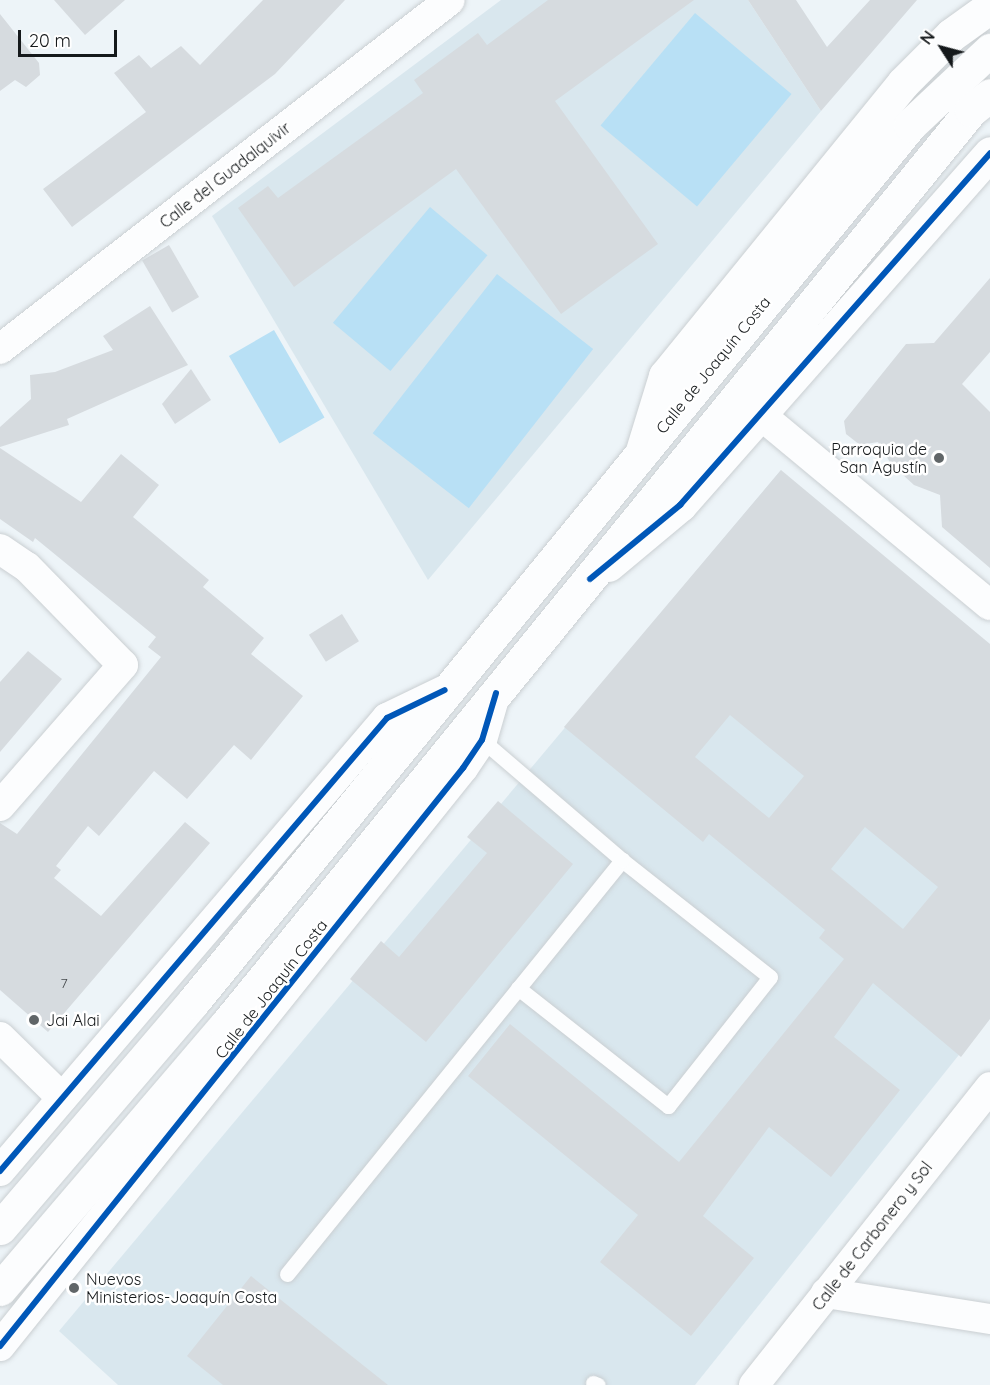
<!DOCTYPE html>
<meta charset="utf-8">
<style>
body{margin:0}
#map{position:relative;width:990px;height:1385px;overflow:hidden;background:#edf4f8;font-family:Quicksand,sans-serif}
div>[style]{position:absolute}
.built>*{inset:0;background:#d9e7ee}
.green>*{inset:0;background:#b8e0f5;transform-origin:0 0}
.building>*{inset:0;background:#d6dbdf;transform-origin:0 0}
.roads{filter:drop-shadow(0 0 2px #cacfd2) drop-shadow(0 0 2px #cacfd2)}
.lane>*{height:15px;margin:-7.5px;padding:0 7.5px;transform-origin:7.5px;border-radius:7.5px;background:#fcfdfe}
.street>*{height:30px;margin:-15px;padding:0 15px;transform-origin:15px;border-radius:15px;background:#fcfdfe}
.secondary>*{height:33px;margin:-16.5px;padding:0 16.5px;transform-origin:16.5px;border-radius:16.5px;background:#fcfdfe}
.primary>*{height:33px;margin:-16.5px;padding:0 16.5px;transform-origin:16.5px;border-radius:16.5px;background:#fcfdfe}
.cycleway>*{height:6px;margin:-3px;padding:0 3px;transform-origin:3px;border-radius:3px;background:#0057b8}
.dots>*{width:16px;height:16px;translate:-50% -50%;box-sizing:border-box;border:3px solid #fff;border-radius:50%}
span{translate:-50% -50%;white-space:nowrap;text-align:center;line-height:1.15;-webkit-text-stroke:5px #fff;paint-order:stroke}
.number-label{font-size:14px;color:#464a4d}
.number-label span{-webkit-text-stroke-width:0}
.street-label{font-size:16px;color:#15191b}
.poi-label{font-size:16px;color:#15191b}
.right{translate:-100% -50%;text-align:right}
.left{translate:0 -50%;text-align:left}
.north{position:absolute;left:912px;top:18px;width:60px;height:60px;-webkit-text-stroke:4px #fff;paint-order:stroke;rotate:306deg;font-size:16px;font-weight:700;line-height:24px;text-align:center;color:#15191b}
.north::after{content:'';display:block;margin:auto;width:21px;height:27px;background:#15191b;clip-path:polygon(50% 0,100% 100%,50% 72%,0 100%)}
.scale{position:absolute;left:18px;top:30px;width:99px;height:27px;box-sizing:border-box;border:3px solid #15191b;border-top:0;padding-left:8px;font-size:18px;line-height:21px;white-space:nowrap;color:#15191b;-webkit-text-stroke:4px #fff;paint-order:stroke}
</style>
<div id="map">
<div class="built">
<div style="clip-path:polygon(501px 0,748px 0,821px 111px,428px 580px,212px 216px)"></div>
<div style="clip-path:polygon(781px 470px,990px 1016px,695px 1385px,118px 1385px,59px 1331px)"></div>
</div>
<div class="green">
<div style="left:695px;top:13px;width:126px;height:147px;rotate:40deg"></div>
<div style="left:430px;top:207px;width:75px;height:151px;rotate:40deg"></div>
<div style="left:497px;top:274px;width:122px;height:202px;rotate:38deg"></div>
<div style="left:274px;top:330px;width:101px;height:52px;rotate:60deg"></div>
</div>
<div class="building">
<div style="clip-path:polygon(54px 0,125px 0,85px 35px)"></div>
<div style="clip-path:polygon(263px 0,345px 0,275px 74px,72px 227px,43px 189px,146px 112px,114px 73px,139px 55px,151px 68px,181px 46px,200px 65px)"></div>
<div style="clip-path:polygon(548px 0,694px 0,555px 101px,658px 244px,561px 314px,456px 169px,294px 287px,238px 208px,268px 186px,278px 198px,423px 93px,414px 80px,478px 33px,487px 45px)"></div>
<div style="clip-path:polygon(748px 0,796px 0,827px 47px,870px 0,917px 0,821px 111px)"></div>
<div style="clip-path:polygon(0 14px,39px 63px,40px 75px,26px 87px,15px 80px,0 91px)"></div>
<div style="left:169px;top:245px;width:60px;height:31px;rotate:60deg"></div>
<div style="clip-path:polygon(990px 278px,990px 352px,962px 384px,990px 412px,990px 568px,942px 527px,940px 495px,914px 485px,891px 464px,878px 442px,860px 445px,846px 434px,844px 421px,906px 344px,934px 343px)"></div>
<div style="clip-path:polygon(150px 306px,188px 365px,67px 419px,69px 425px,0 447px,0 427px,31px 399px,30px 375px,55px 372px,113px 350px,103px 336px)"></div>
<div style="clip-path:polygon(191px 369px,211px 400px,175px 424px,162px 404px)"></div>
<div style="clip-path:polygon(0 448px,81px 502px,121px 454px,159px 485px,133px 517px,209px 580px,203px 587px,264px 638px,251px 654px,303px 696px,251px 760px,234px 745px,187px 799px,154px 771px,99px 836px,88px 826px,56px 866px,61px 870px,54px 878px,101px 916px,185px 822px,210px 843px,48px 1032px,0 990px,0 823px,17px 834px,161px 657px,148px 647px,156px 637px,35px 538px,33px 542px,0 519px)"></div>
<div style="clip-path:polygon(evenodd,781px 470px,990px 644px,990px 1019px,961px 1057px,873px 983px,834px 1037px,900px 1090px,831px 1177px,769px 1127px,703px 1216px,754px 1258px,691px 1336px,600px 1262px,638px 1215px,468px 1076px,510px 1024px,679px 1162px,844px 959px,819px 938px,825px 930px,709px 834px,703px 842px,564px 727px,781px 470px,730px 715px,804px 776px,769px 818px,695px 757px,730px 715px,781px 470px,865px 827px,938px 887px,903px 929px,831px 869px,865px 827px)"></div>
<div style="left:342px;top:614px;width:32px;height:39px;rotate:58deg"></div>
<div style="clip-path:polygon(28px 651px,62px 679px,0 752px,0 682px)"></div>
<div style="clip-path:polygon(498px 801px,573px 864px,426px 1042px,350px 979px,381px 941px,399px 957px,487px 853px,467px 837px)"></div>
<div style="clip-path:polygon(251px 1276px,388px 1385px,223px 1385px,187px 1356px)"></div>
</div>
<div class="roads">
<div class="lane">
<div style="left:518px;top:988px;width:191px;rotate:38.2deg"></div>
<div style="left:668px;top:1106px;width:164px;rotate:-51.7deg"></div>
<div style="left:770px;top:977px;width:189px;rotate:-141.7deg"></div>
<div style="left:287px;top:1274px;width:533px;rotate:-51.02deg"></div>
<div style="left:622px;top:860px;width:184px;rotate:-139.4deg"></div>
<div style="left:593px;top:1383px;width:5px;rotate:22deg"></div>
</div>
<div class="street">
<div style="left:0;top:349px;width:569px;rotate:-37.8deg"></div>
<div style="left:762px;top:416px;width:296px;rotate:39.7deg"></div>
<div style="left:0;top:549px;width:32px;rotate:34deg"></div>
<div style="left:27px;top:567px;width:137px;rotate:45.6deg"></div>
<div style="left:123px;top:665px;width:187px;rotate:131.1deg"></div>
<div style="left:0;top:1037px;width:87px;rotate:44.5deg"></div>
<div style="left:0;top:1171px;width:596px;rotate:-49.49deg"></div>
<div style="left:387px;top:718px;width:64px;rotate:-25.8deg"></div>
<div style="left:826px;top:1293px;width:166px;rotate:9deg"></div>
<div style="left:0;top:1346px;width:741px;rotate:-51.3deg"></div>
<div style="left:463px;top:768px;width:34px;rotate:-56deg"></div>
<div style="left:482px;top:740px;width:47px;rotate:-73.9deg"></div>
<div style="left:754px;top:1385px;width:380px;rotate:-51.6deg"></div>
</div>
<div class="secondary">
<div style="left:641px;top:454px;width:82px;rotate:-72.9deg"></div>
<div style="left:665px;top:376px;width:377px;rotate:-50.9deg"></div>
<div style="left:903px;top:83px;width:68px;rotate:-45deg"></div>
<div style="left:951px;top:35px;width:48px;rotate:-35.7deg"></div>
<div style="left:608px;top:565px;width:94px;rotate:-39.8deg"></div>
<div style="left:680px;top:505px;width:469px;rotate:-48.6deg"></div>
</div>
<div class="primary">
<div style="left:0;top:1228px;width:297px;rotate:-49.5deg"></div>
<div style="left:193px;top:1002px;width:1133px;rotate:-50.73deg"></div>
<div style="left:910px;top:125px;width:110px;rotate:-43.2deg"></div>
<div style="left:0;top:1289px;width:346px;rotate:-49.5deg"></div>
<div style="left:225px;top:1026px;width:1181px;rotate:-50.84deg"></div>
<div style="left:971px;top:110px;width:24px;rotate:-38deg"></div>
</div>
</div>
<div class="cycleway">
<div style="left:590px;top:579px;width:117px;rotate:-39.4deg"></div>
<div style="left:680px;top:505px;width:469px;rotate:-48.6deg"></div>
<div style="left:0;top:1171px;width:596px;rotate:-49.49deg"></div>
<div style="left:387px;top:718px;width:64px;rotate:-25.8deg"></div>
<div style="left:0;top:1346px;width:741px;rotate:-51.3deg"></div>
<div style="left:463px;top:768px;width:34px;rotate:-56deg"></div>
<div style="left:482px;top:740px;width:49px;rotate:-73.4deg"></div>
</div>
<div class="dots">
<div style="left:939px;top:458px;background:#616668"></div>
<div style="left:34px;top:1020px;background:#616668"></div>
<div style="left:74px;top:1288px;background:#616668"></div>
</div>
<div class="number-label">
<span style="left:64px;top:983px">7</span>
</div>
<div class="street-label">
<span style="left:225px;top:175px;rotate:-38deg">Calle del Guadalquivir</span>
<span style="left:713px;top:365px;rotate:-51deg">Calle de Joaquín Costa</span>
<span style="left:271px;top:989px;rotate:-52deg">Calle de Joaquín Costa</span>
<span style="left:872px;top:1236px;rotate:-52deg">Calle de Carbonero y Sol</span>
</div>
<div class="poi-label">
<span class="right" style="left:927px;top:458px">Parroquia de<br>San Agustín</span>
<span class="left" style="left:46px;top:1020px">Jai Alai</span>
<span class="left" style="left:86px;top:1288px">Nuevos<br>Ministerios-Joaquín Costa</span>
</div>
<div class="north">N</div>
<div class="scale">20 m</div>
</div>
